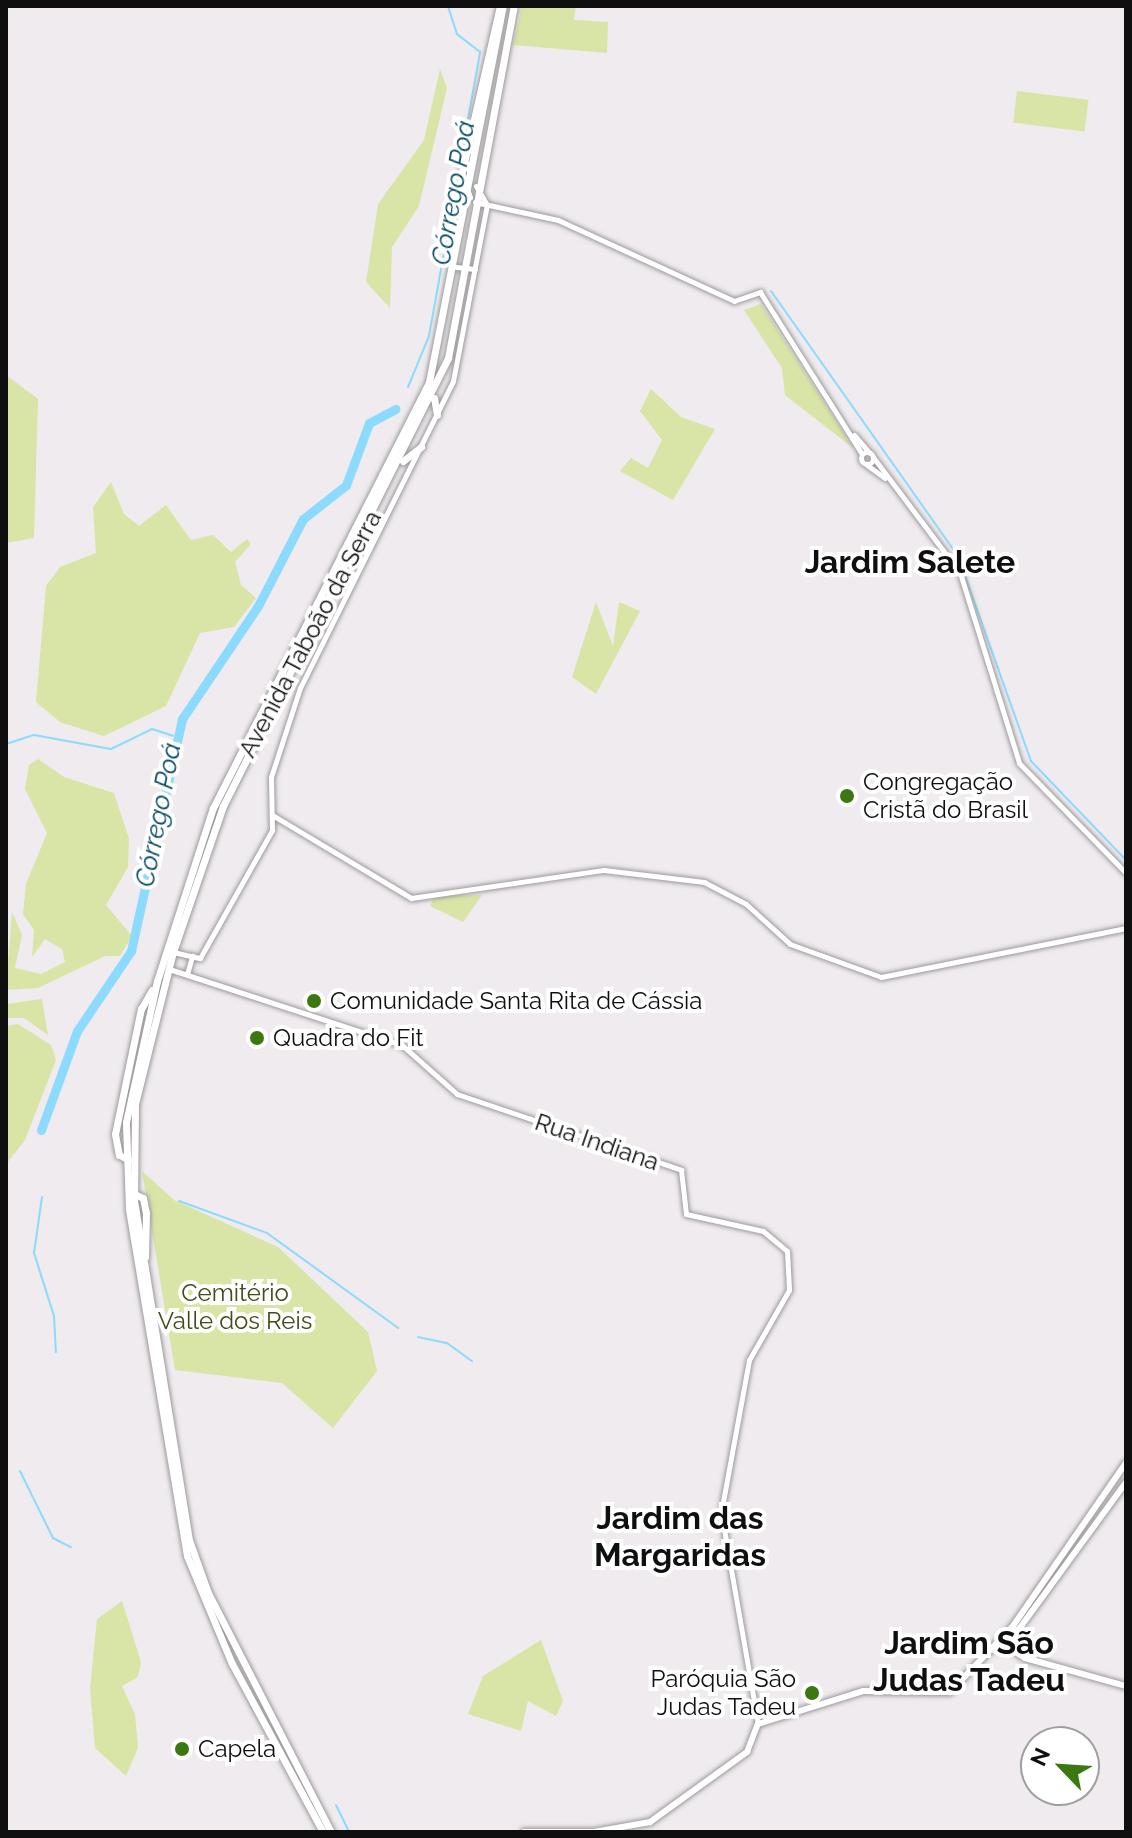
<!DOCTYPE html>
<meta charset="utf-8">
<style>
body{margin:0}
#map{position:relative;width:1132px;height:1838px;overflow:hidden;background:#efebee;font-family:Raleway,sans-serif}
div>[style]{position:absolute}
.green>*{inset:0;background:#d9e5a7;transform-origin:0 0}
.stream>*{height:2px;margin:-1px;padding:0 1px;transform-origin:1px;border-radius:1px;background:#8cdafe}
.river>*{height:9px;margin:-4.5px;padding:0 4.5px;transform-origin:4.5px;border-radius:4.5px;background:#8cdafe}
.roads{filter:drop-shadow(0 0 2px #9d9a9d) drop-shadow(0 0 2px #9d9a9d)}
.tertiary>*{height:5px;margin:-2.5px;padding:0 2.5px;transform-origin:2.5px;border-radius:2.5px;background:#fff}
.tertiary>.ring{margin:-2.5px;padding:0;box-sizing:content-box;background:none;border:5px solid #fff;border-radius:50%}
.secondary>*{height:6px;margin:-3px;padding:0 3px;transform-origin:3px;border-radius:3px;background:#fff}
.motorway>*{height:7px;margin:-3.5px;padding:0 3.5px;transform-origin:3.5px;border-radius:3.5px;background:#fff}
.dots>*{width:22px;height:22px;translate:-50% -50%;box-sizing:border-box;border:4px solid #fff;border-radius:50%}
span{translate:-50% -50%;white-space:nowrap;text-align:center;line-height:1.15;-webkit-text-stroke:8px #fff;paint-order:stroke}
.street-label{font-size:24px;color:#100f10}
.poi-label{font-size:24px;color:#100f10}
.left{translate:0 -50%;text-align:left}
.right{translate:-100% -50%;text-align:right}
.park-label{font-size:24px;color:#444b18}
.water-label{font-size:26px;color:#034961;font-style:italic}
.district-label{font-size:32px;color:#100f10;font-weight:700}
.frame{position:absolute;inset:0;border:8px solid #100f10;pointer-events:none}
.north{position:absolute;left:1020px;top:1726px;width:80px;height:80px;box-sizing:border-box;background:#fff;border:2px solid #9f9f9f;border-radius:50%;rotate:295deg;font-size:22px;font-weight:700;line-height:32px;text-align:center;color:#100f10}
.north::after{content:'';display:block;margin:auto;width:28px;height:36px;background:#3b7812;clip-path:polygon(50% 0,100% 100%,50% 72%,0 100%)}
</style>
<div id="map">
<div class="green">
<div style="clip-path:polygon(522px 6px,576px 6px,574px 20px,608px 22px,607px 53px,513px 45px)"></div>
<div style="clip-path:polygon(440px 69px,447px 88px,419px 206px,392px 247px,390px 308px,366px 282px,378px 204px,424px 140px)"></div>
<div style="left:1017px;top:91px;width:72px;height:32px;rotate:7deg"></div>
<div style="clip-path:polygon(761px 304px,853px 448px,785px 395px,782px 368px,744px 310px)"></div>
<div style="clip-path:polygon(6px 375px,38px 399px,34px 538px,6px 543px)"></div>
<div style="clip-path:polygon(651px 389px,681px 417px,715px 429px,673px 500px,620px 471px,631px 458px,648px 468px,662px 440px,640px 411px)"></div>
<div style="clip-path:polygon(111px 482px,124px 514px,139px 526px,166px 505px,191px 540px,213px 535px,231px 552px,247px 539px,251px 544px,235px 562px,241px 585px,256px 598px,234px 627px,200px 633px,166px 706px,104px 736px,60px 722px,36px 702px,46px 586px,60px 567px,96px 553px,93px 507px)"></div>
<div style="clip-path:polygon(596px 602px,613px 646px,619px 602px,640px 611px,596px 694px,572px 677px)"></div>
<div style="clip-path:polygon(38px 759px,64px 777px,114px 793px,129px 839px,128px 867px,106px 905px,132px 936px,120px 956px,105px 956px,38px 988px,6px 990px,12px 912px,22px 935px,15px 968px,41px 974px,65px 962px,62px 949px,45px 939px,32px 957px,34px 930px,23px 914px,26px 884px,47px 833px,25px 789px,29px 765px)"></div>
<div style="clip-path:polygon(482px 895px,463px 922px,430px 906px,434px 896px)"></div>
<div style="clip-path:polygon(42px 999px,48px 1035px,24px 1018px,6px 1018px,6px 1004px)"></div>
<div style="clip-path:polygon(18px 1024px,51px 1045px,56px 1060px,25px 1140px,6px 1164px,6px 1026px)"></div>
<div style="clip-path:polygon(142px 1171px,174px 1200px,278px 1247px,368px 1332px,377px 1371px,333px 1428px,282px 1383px,175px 1370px)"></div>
<div style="clip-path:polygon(122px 1601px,141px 1662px,138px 1677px,122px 1686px,135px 1714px,138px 1748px,126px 1776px,95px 1748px,90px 1688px,97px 1619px)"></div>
<div style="clip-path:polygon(541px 1640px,563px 1701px,556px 1716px,528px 1701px,521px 1731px,468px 1714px,483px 1676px)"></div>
</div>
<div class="stream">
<div style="left:771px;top:291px;width:324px;rotate:54.8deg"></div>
<div style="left:958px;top:556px;width:218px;rotate:70.4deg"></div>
<div style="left:1031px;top:761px;width:137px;rotate:46.2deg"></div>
<div style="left:408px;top:387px;width:55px;rotate:-67.6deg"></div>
<div style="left:429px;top:336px;width:289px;rotate:-79.8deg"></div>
<div style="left:480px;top:52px;width:29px;rotate:-142deg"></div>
<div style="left:457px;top:34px;width:29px;rotate:-108deg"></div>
<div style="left:6px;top:744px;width:29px;rotate:-18deg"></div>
<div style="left:34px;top:735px;width:78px;rotate:10.3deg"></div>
<div style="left:111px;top:749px;width:46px;rotate:-26deg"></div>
<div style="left:152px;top:729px;width:22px;rotate:18deg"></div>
<div style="left:42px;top:1197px;width:57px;rotate:98.1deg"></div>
<div style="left:34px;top:1253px;width:66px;rotate:72.4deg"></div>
<div style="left:54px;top:1316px;width:36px;rotate:87deg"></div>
<div style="left:179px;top:1201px;width:94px;rotate:20deg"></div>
<div style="left:267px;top:1233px;width:162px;rotate:35.9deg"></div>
<div style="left:418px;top:1337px;width:30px;rotate:12deg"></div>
<div style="left:447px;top:1343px;width:31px;rotate:36deg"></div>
<div style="left:20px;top:1471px;width:75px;rotate:63.8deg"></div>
<div style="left:53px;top:1538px;width:20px;rotate:27deg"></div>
<div style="left:336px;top:1805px;width:30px;rotate:64deg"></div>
</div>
<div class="river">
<div style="left:41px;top:1130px;width:105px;rotate:-70deg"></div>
<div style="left:77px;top:1031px;width:97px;rotate:-56deg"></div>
<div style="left:131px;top:951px;width:238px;rotate:-77.6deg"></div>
<div style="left:182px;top:719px;width:136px;rotate:-56.1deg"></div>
<div style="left:258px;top:606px;width:98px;rotate:-62.7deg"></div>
<div style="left:303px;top:519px;width:55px;rotate:-38.3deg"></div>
<div style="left:346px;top:485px;width:66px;rotate:-69.6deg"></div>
<div style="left:369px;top:423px;width:30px;rotate:-28deg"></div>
</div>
<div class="roads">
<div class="tertiary">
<div style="left:476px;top:186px;width:20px;rotate:60deg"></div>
<div style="left:475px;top:202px;width:85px;rotate:12.2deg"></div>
<div style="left:558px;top:220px;width:194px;rotate:24.7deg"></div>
<div style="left:734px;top:301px;width:28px;rotate:-19deg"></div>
<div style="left:760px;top:292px;width:191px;rotate:57.8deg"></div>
<div style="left:456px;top:267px;width:19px;rotate:6deg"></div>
<div style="left:854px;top:435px;width:23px;rotate:49deg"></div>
<div class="ring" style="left:861px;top:452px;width:7px;height:7px"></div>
<div style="left:873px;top:457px;width:145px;rotate:53.1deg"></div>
<div style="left:960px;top:573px;width:199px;rotate:72.7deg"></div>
<div style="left:1019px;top:763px;width:153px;rotate:45.8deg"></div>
<div style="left:867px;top:465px;width:22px;rotate:36deg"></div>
<div style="left:272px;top:815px;width:162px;rotate:30.8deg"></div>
<div style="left:411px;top:898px;width:195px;rotate:-8.3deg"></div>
<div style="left:604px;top:870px;width:101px;rotate:6.8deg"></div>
<div style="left:704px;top:882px;width:47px;rotate:27.6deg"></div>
<div style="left:746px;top:904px;width:59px;rotate:42.3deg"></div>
<div style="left:790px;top:944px;width:97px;rotate:19.9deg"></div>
<div style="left:881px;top:977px;width:250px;rotate:-11.3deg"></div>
<div style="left:173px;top:952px;width:28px;rotate:13deg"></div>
<div style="left:200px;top:958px;width:147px;rotate:-60.6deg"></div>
<div style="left:272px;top:830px;width:53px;rotate:-91.1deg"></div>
<div style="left:271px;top:777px;width:94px;rotate:-72deg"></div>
<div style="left:300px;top:688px;width:343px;rotate:-63.5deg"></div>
<div style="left:453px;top:381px;width:180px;rotate:-79.1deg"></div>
<div style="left:169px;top:969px;width:245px;rotate:18.1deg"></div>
<div style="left:402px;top:1045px;width:74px;rotate:41.7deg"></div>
<div style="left:457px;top:1094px;width:237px;rotate:18.7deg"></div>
<div style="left:681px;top:1170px;width:44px;rotate:83.5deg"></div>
<div style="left:686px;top:1214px;width:79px;rotate:12.4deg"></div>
<div style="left:763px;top:1231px;width:31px;rotate:40deg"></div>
<div style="left:787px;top:1251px;width:39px;rotate:87deg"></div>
<div style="left:789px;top:1290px;width:81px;rotate:119.7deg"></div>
<div style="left:749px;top:1360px;width:155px;rotate:100.4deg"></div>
<div style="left:721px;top:1512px;width:215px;rotate:80.1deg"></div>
<div style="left:187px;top:974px;width:19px;rotate:-74deg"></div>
</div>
<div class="secondary">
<div style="left:1002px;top:1643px;width:27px;rotate:33deg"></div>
<div style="left:1025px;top:1658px;width:105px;rotate:15.5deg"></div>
<div style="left:996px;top:1649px;width:30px;rotate:-41deg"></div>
<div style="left:1019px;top:1629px;width:182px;rotate:-53.9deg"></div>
<div style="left:524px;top:1832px;width:70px"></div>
<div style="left:594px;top:1832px;width:57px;rotate:-10.1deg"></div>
<div style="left:650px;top:1822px;width:120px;rotate:-35.8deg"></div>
<div style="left:747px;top:1752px;width:30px;rotate:-69deg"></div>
<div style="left:758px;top:1724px;width:110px;rotate:-17.4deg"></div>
<div style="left:863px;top:1691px;width:87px;rotate:0.7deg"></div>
<div style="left:950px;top:1692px;width:91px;rotate:-46.3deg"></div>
<div style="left:1013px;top:1626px;width:198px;rotate:-55.3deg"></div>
</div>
<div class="motorway">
<div style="left:469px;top:197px;width:22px;rotate:-111deg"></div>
<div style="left:461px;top:176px;width:174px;rotate:-77.1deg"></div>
<div style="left:434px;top:398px;width:17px;rotate:80deg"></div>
<div style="left:403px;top:461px;width:23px;rotate:-38deg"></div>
<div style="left:129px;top:1160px;width:11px;rotate:-153deg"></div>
<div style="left:119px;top:1155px;width:21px;rotate:-101deg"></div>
<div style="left:115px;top:1134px;width:128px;rotate:-78.3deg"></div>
<div style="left:141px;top:1009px;width:22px;rotate:-60deg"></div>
<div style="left:133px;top:1193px;width:11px;rotate:27deg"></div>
<div style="left:143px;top:1198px;width:15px;rotate:79deg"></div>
<div style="left:146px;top:1213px;width:44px;rotate:91.3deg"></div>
<div style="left:323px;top:1832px;width:191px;rotate:-118.4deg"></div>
<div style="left:232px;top:1664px;width:117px;rotate:-112.6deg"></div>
<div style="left:187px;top:1556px;width:352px;rotate:-99.5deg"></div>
<div style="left:129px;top:1209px;width:87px;rotate:-92deg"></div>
<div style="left:126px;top:1122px;width:144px;rotate:-77.6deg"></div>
<div style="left:157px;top:981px;width:182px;rotate:-72.1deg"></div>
<div style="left:213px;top:808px;width:478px;rotate:-63.1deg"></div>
<div style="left:429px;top:382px;width:383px;rotate:-78.9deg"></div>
<div style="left:331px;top:1832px;width:269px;rotate:-117.2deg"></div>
<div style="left:208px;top:1593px;width:56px;rotate:-109.7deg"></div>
<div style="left:189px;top:1540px;width:343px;rotate:-99.2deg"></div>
<div style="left:134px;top:1201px;width:97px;rotate:-89.4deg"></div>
<div style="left:135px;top:1104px;width:157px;rotate:-76deg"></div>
<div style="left:173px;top:952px;width:154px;rotate:-71.1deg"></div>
<div style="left:223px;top:806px;width:501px;rotate:-63.33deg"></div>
<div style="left:448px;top:358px;width:358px;rotate:-79.4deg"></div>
</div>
</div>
<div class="dots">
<div style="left:847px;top:796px;background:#3b7812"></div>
<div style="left:314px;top:1001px;background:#3b7812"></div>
<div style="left:257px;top:1038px;background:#3b7812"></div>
<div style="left:812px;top:1693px;background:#3b7812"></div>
<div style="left:182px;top:1749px;background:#3b7812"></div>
</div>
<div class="street-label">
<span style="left:310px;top:634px;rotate:-62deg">Avenida Taboão da Serra</span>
<span style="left:597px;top:1142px;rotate:19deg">Rua Indiana</span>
</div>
<div class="poi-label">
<span class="left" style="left:863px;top:796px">Congregação<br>Cristã do Brasil</span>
<span class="left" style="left:330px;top:1001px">Comunidade Santa Rita de Cássia</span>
<span class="left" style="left:273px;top:1038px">Quadra do Fit</span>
<span class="right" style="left:796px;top:1693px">Paróquia São<br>Judas Tadeu</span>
<span class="left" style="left:198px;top:1749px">Capela</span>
</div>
<div class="park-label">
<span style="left:235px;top:1307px">Cemitério<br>Valle dos Reis</span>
</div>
<div class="water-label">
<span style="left:454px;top:193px;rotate:-80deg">Córrego Poá</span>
<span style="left:159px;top:815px;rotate:-79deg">Córrego Poá</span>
</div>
<div class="district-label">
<span style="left:910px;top:562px">Jardim Salete</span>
<span style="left:680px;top:1537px">Jardim das<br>Margaridas</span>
<span style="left:969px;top:1662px">Jardim São<br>Judas Tadeu</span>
</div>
<div class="frame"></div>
<div class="north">N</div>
</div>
